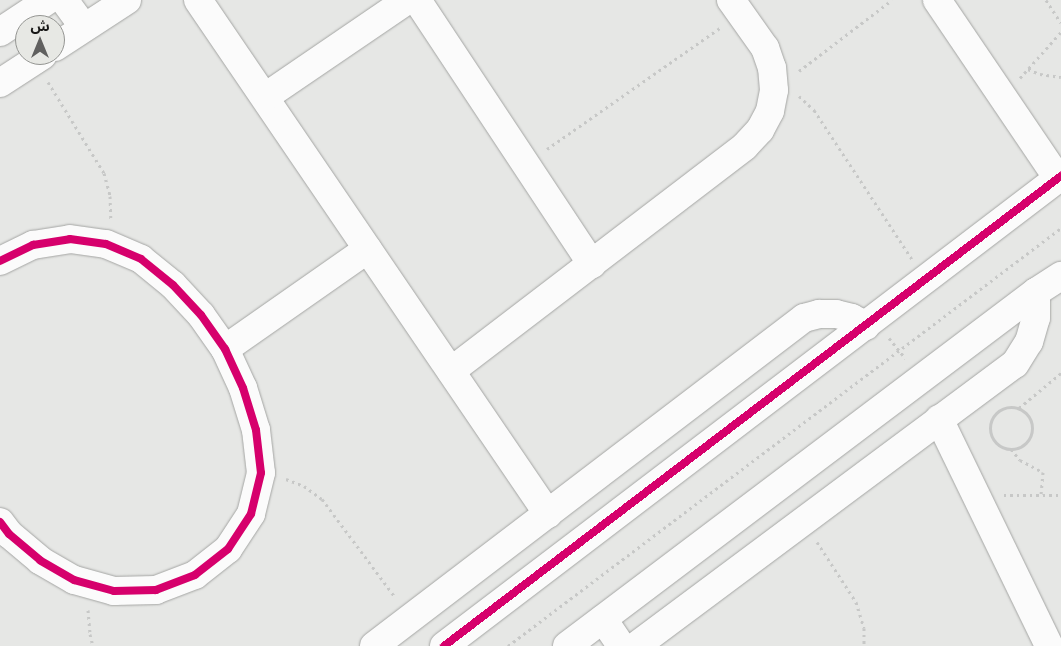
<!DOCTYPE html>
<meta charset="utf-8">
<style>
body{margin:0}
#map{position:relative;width:1061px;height:646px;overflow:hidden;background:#e6e7e5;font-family:"Crimson Pro","Noto Sans Arabic",serif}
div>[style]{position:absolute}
.path>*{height:3px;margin-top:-1.5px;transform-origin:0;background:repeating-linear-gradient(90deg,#c7c8c7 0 2.5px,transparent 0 6.5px)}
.path>.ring{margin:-1.5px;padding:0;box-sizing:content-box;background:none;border:3px solid #c7c8c7;border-radius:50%}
.roads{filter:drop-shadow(0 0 1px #a4a5a3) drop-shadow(0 0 1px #a4a5a3)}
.street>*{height:28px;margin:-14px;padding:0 14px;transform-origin:14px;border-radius:14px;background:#fbfbfb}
.cycleway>*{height:8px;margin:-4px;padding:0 4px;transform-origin:4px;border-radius:4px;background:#d6006c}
span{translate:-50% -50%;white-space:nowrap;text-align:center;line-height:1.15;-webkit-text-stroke:4px #e7e8e4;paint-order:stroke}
.north{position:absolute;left:15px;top:15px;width:50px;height:50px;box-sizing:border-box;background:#e7e8e4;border:1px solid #949592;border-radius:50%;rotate:0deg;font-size:14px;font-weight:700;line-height:20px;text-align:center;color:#181817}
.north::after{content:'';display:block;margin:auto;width:18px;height:22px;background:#60605f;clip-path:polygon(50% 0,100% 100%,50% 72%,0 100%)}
</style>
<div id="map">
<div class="path">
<div style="left:1046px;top:0;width:27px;rotate:57deg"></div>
<div style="left:1028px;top:69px;width:13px;rotate:23deg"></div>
<div style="left:1040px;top:74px;width:21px;rotate:8deg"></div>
<div style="left:799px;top:71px;width:117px;rotate:-37.4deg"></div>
<div style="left:1020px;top:78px;width:62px;rotate:-48.3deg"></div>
<div style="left:48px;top:82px;width:107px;rotate:58.4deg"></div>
<div style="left:104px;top:173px;width:24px;rotate:75deg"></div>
<div style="left:110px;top:196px;width:23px;rotate:88deg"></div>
<div style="left:799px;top:96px;width:21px;rotate:43deg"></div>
<div style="left:814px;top:110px;width:178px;rotate:56.7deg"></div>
<div style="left:547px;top:149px;width:211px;rotate:-35deg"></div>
<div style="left:889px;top:338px;width:26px;rotate:51deg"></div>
<div class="ring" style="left:990px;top:407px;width:39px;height:39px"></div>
<div style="left:1019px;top:408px;width:55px;rotate:-39.8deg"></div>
<div style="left:1011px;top:449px;width:14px;rotate:51deg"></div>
<div style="left:1020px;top:460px;width:26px;rotate:28deg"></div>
<div style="left:1043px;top:472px;width:23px;rotate:95deg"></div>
<div style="left:286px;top:479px;width:19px;rotate:21deg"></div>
<div style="left:304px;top:486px;width:22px;rotate:36deg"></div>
<div style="left:322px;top:499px;width:122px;rotate:53.3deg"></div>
<div style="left:1004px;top:495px;width:57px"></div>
<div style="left:817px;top:542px;width:72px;rotate:57deg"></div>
<div style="left:856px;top:602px;width:27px;rotate:73deg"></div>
<div style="left:864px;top:628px;width:18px;rotate:90deg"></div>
<div style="left:88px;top:610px;width:24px;rotate:85deg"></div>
<div style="left:90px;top:634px;width:12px;rotate:76deg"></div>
<div style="left:508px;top:646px;width:693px;rotate:-37.08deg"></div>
</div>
<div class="roads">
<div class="street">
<div style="left:64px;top:0;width:34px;rotate:54deg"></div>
<div style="left:198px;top:0;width:622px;rotate:55.75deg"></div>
<div style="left:417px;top:0;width:317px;rotate:56.5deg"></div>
<div style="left:937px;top:0;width:216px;rotate:55.9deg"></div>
<div style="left:0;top:32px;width:58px;rotate:-33.7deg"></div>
<div style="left:55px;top:47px;width:86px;rotate:-33.1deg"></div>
<div style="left:0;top:83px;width:51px;rotate:-33.1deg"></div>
<div style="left:265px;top:97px;width:172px;rotate:-34.3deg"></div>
<div style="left:0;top:261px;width:37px;rotate:-26deg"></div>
<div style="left:33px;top:245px;width:37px;rotate:-9deg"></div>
<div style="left:70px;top:239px;width:36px;rotate:8deg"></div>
<div style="left:106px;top:244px;width:38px;rotate:23deg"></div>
<div style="left:141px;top:259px;width:41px;rotate:39.1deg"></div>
<div style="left:173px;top:285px;width:41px;rotate:47deg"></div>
<div style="left:201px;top:315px;width:42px;rotate:54.8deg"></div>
<div style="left:225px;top:349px;width:43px;rotate:65.2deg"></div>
<div style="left:243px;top:388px;width:44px;rotate:72.8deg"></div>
<div style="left:256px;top:430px;width:43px;rotate:83.4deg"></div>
<div style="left:261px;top:473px;width:42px;rotate:103.7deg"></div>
<div style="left:251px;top:514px;width:42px;rotate:123.3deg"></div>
<div style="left:228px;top:549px;width:42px;rotate:141.8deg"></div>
<div style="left:195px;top:575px;width:42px;rotate:159deg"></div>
<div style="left:156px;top:590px;width:42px;rotate:178.6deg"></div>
<div style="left:114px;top:591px;width:41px;rotate:-164.6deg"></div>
<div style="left:74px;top:580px;width:39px;rotate:-150deg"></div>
<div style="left:40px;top:560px;width:40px;rotate:-140deg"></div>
<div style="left:9px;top:534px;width:15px;rotate:-127deg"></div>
<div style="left:225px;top:349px;width:174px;rotate:-35deg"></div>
<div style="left:451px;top:371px;width:370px;rotate:-37.4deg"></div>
<div style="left:745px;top:146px;width:22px;rotate:-47deg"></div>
<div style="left:760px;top:130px;width:21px;rotate:-62deg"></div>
<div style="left:770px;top:111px;width:21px;rotate:-79deg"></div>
<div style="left:774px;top:90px;width:22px;rotate:-95deg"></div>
<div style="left:772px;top:68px;width:21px;rotate:-109deg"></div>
<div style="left:765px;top:48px;width:59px;rotate:-125.3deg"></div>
<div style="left:939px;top:419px;width:252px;rotate:64.1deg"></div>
<div style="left:603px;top:619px;width:32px;rotate:56deg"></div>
<div style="left:374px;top:646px;width:541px;rotate:-37.34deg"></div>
<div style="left:804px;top:318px;width:16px;rotate:-15deg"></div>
<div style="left:819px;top:314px;width:17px"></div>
<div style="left:836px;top:314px;width:16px;rotate:14deg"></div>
<div style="left:852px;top:318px;width:16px;rotate:30deg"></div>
<div style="left:444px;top:646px;width:776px;rotate:-37.3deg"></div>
<div style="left:567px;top:646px;width:588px;rotate:-37.05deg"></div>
<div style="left:1036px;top:292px;width:30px;rotate:-33deg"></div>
<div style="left:636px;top:646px;width:472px;rotate:-36.7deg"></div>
<div style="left:1015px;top:364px;width:26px;rotate:-58deg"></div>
<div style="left:1029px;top:342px;width:25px;rotate:-74deg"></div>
<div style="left:1036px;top:318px;width:26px;rotate:-90deg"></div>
</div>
</div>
<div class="cycleway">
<div style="left:0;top:261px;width:37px;rotate:-26deg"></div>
<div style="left:33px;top:245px;width:37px;rotate:-9deg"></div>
<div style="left:70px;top:239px;width:36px;rotate:8deg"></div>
<div style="left:106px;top:244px;width:38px;rotate:23deg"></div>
<div style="left:141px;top:259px;width:41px;rotate:39.1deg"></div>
<div style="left:173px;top:285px;width:41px;rotate:47deg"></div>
<div style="left:201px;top:315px;width:42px;rotate:54.8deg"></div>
<div style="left:225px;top:349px;width:43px;rotate:65.2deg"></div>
<div style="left:243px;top:388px;width:44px;rotate:72.8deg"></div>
<div style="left:256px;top:430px;width:43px;rotate:83.4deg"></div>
<div style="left:261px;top:473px;width:42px;rotate:103.7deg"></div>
<div style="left:251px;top:514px;width:42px;rotate:123.3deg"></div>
<div style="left:228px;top:549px;width:42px;rotate:141.8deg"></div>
<div style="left:195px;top:575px;width:42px;rotate:159deg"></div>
<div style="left:156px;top:590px;width:42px;rotate:178.6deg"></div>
<div style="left:114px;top:591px;width:41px;rotate:-164.6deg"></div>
<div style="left:74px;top:580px;width:39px;rotate:-150deg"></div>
<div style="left:40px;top:560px;width:40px;rotate:-140deg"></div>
<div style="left:9px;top:534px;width:15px;rotate:-127deg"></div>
<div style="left:444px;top:646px;width:776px;rotate:-37.3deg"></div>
</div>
<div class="north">ش</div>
</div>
